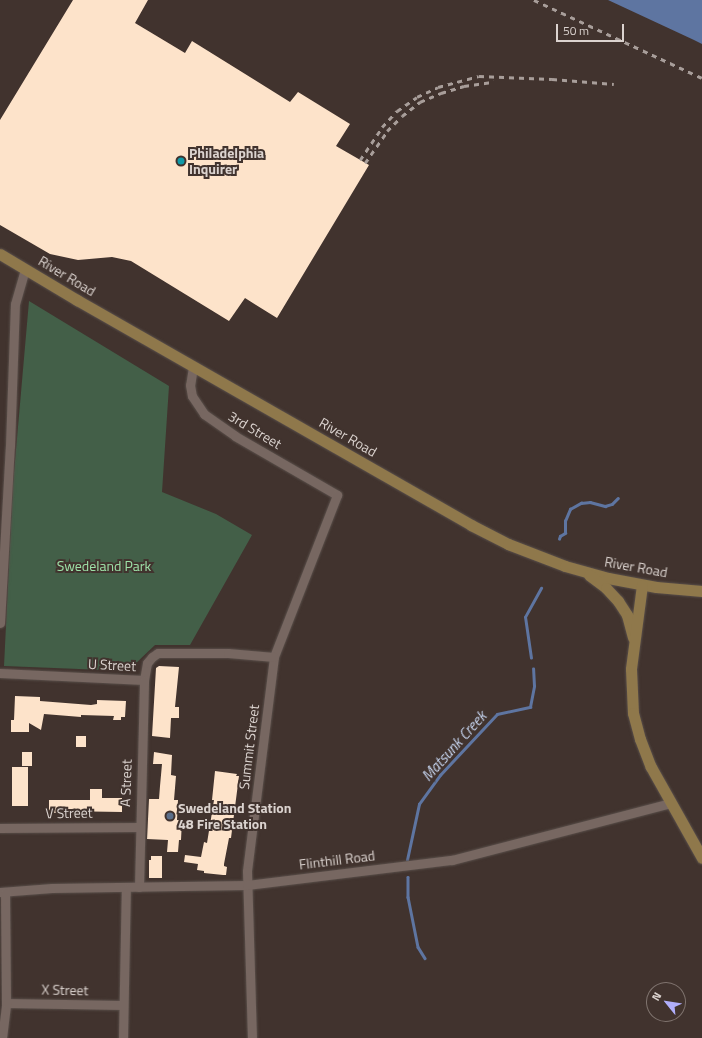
<!DOCTYPE html>
<style>
body{margin:0}
#map{position:relative;width:702px;height:1038px;overflow:hidden;background:#41332e;font-family:"Titillium Web",sans-serif}
div>[style]{position:absolute}
.green>*{inset:0;background:#435f48}
.water>*{inset:0;background:#5e75a1}
.stream>*{height:2.5px;margin:-1.25px;padding:0 1.25px;transform-origin:1.25px;border-radius:1.25px;background:#5e75a1}
.building>*{inset:0;background:#fde3ca;transform-origin:0 0}
.roads{filter:drop-shadow(0 0 1px #594f4a) drop-shadow(0 0 1px #594f4a)}
.minor>*{height:9px;margin:-4.5px;padding:0 4.5px;transform-origin:4.5px;border-radius:4.5px;background:#776761}
.major>*{height:11px;margin:-5.5px;padding:0 5.5px;transform-origin:5.5px;border-radius:5.5px;background:#8f784b}
.rail>*{height:2.5px;margin-top:-1.25px;transform-origin:0;background:repeating-linear-gradient(90deg,#a89e9a 0 5px,transparent 0 10px)}
.dots>*{width:11px;height:11px;translate:-50% -50%;box-sizing:border-box;border:2px solid #41332e;border-radius:50%}
span{translate:-50% -50%;white-space:nowrap;text-align:center;line-height:1.15;-webkit-text-stroke:4px #41332e;paint-order:stroke}
.poi-label{font-size:14px;color:#dbd3cf;font-weight:700}
.left{translate:0 -50%;text-align:left}
.street-label{font-size:14px;color:#dbd3cf}
.park-label{font-size:14px;color:#9de1a8}
.water-label{font-size:15px;color:#c8d7f2;font-style:italic}
.north{position:absolute;left:646px;top:982px;width:40px;height:40px;box-sizing:border-box;background:#41332e;border:1px solid #7f736e;border-radius:50%;rotate:300deg;font-size:11px;font-weight:700;line-height:16px;text-align:center;color:#dbd3cf}
.north::after{content:'';display:block;margin:auto;width:14px;height:18px;background:#b0aefa;clip-path:polygon(50% 0,100% 100%,50% 72%,0 100%)}
.scale{position:absolute;left:556px;top:24px;width:68px;height:18px;box-sizing:border-box;border:2px solid #dbd3cf;border-top:0;padding-left:5px;font-size:12px;line-height:14px;white-space:nowrap;color:#dbd3cf;-webkit-text-stroke:3px #41332e;paint-order:stroke}
</style>
<div id="map">
<div class="green">
<div style="clip-path:polygon(29px 301px,169px 386px,162px 492px,216px 514px,252px 535px,190px 645px,155px 645px,134px 665px,104px 670px,4px 666px,13px 484px)"></div>
</div>
<div class="water">
<div style="clip-path:polygon(608px 0,702px 0,702px 44px,694px 40px)"></div>
</div>
<div class="stream">
<div style="left:559px;top:539px;width:3px;rotate:-72deg"></div>
<div style="left:560px;top:536px;width:6px;rotate:-31deg"></div>
<div style="left:565px;top:533px;width:12px;rotate:-90deg"></div>
<div style="left:565px;top:521px;width:13px;rotate:-67deg"></div>
<div style="left:570px;top:509px;width:13px;rotate:-29deg"></div>
<div style="left:581px;top:503px;width:9px;rotate:-6deg"></div>
<div style="left:590px;top:502px;width:16px;rotate:15deg"></div>
<div style="left:605px;top:506px;width:7px;rotate:-16deg"></div>
<div style="left:612px;top:504px;width:8px;rotate:-45deg"></div>
<div style="left:531px;top:658px;width:41px;rotate:-98.3deg"></div>
<div style="left:525px;top:617px;width:33px;rotate:-61deg"></div>
<div style="left:407px;top:860px;width:57px;rotate:-77.9deg"></div>
<div style="left:419px;top:804px;width:36px;rotate:-54deg"></div>
<div style="left:440px;top:775px;width:83px;rotate:-46.9deg"></div>
<div style="left:497px;top:714px;width:34px;rotate:-12deg"></div>
<div style="left:530px;top:707px;width:21px;rotate:-79deg"></div>
<div style="left:534px;top:686px;width:17px;rotate:-93deg"></div>
<div style="left:408px;top:877px;width:20px;rotate:90deg"></div>
<div style="left:408px;top:897px;width:51px;rotate:78.7deg"></div>
<div style="left:418px;top:947px;width:13px;rotate:58deg"></div>
</div>
<div class="building">
<div style="clip-path:polygon(73px 0,148px 0,135px 23px,185px 53px,192px 41px,290px 102px,298px 92px,350px 124px,336px 146px,369px 165px,277px 318px,245px 298px,229px 321px,131px 261px,112px 257px,78px 260px,50px 254px,0 225px,0 120px)"></div>
<div style="clip-path:polygon(159px 666px,179px 667px,175px 707px,179px 707px,179px 718px,171px 718px,170px 738px,152px 736px,156px 668px)"></div>
<div style="clip-path:polygon(15px 696px,40px 697px,40px 701px,91px 705px,97px 704px,97px 700px,126px 701px,125px 717px,121px 717px,121px 720px,113px 720px,114px 716px,81px 715px,81px 717px,44px 714px,41px 730px,29px 723px,29px 732px,11px 732px,11px 720px,14px 720px)"></div>
<div style="left:76px;top:736px;width:10px;height:11px"></div>
<div style="left:22px;top:752px;width:10px;height:14px"></div>
<div style="clip-path:polygon(154px 752px,172px 755px,171px 775px,176px 776px,174px 800px,178px 800px,177px 820px,182px 820px,181px 840px,179px 840px,178px 852px,167px 852px,168px 840px,147px 839px,149px 799px,159px 799px,160px 786px,162px 764px,153px 764px)"></div>
<div style="left:12px;top:767px;width:16px;height:39px"></div>
<div style="clip-path:polygon(215px 771px,237px 774px,236px 776px,239px 776px,231px 838px,229px 838px,224px 864px,224px 866px,227px 867px,226px 875px,223px 875px,204px 873px,204px 871px,197px 870px,198px 864px,184px 862px,185px 855px,201px 857px,204px 842px,207px 843px,214px 800px,212px 800px)"></div>
<div style="clip-path:polygon(90px 789px,102px 789px,102px 798px,122px 798px,122px 812px,60px 811px,60px 813px,49px 813px,49px 800px,90px 800px)"></div>
<div style="clip-path:polygon(151px 856px,162px 856px,162px 878px,149px 878px,149px 860px,151px 860px)"></div>
</div>
<div class="roads">
<div class="minor">
<div style="left:193px;top:367px;width:18px;rotate:99deg"></div>
<div style="left:190px;top:385px;width:11px;rotate:80deg"></div>
<div style="left:192px;top:396px;width:22px;rotate:56deg"></div>
<div style="left:204px;top:414px;width:38px;rotate:35deg"></div>
<div style="left:235px;top:436px;width:118px;rotate:30deg"></div>
<div style="left:337px;top:495px;width:174px;rotate:111.3deg"></div>
<div style="left:274px;top:657px;width:216px;rotate:97.2deg"></div>
<div style="left:247px;top:871px;width:167px;rotate:88.3deg"></div>
<div style="left:0;top:623px;width:177px;rotate:-86.8deg"></div>
<div style="left:10px;top:446px;width:142px;rotate:-88deg"></div>
<div style="left:15px;top:304px;width:36px;rotate:-74deg"></div>
<div style="left:0;top:673px;width:144px;rotate:2.8deg"></div>
<div style="left:144px;top:680px;width:17px;rotate:-80deg"></div>
<div style="left:147px;top:663px;width:8px;rotate:-50deg"></div>
<div style="left:152px;top:657px;width:7px;rotate:-34deg"></div>
<div style="left:158px;top:653px;width:70px"></div>
<div style="left:228px;top:653px;width:46px;rotate:5deg"></div>
<div style="left:0;top:828px;width:139px;rotate:-0.4deg"></div>
<div style="left:139px;top:887px;width:207px;rotate:-88.6deg"></div>
<div style="left:0;top:892px;width:52px;rotate:-4.4deg"></div>
<div style="left:52px;top:888px;width:195px;rotate:-0.9deg"></div>
<div style="left:247px;top:885px;width:207px;rotate:-7deg"></div>
<div style="left:452px;top:860px;width:226px;rotate:-14.6deg"></div>
<div style="left:6px;top:1003px;width:117px;rotate:1deg"></div>
<div style="left:2px;top:1038px;width:35px;rotate:-83deg"></div>
<div style="left:6px;top:1003px;width:111px;rotate:-90.5deg"></div>
<div style="left:123px;top:1038px;width:150px;rotate:-88.9deg"></div>
</div>
<div class="major">
<div style="left:0;top:254px;width:90px;rotate:30.9deg"></div>
<div style="left:77px;top:300px;width:454px;rotate:29.7deg"></div>
<div style="left:471px;top:525px;width:42px;rotate:27.2deg"></div>
<div style="left:508px;top:544px;width:61px;rotate:21.1deg"></div>
<div style="left:565px;top:566px;width:45px;rotate:15.6deg"></div>
<div style="left:608px;top:578px;width:49px;rotate:10.6deg"></div>
<div style="left:656px;top:587px;width:46px;rotate:5deg"></div>
<div style="left:589px;top:575px;width:21px;rotate:37deg"></div>
<div style="left:606px;top:588px;width:18px;rotate:47deg"></div>
<div style="left:618px;top:601px;width:17px;rotate:57deg"></div>
<div style="left:627px;top:615px;width:23px;rotate:75deg"></div>
<div style="left:642px;top:585px;width:85px;rotate:97.5deg"></div>
<div style="left:631px;top:669px;width:44px;rotate:87.4deg"></div>
<div style="left:633px;top:713px;width:27px;rotate:75deg"></div>
<div style="left:640px;top:739px;width:30px;rotate:69deg"></div>
<div style="left:651px;top:767px;width:104px;rotate:60.7deg"></div>
</div>
</div>
<div class="rail">
<div style="left:534px;top:0;width:185px;rotate:24.9deg"></div>
<div style="left:360px;top:160px;width:40px;rotate:-56deg"></div>
<div style="left:382px;top:127px;width:22px;rotate:-47deg"></div>
<div style="left:397px;top:111px;width:24px;rotate:-35deg"></div>
<div style="left:417px;top:97px;width:23px;rotate:-25deg"></div>
<div style="left:438px;top:87px;width:42px;rotate:-15deg"></div>
<div style="left:479px;top:76px;width:73px;rotate:2.4deg"></div>
<div style="left:552px;top:79px;width:62px;rotate:4.6deg"></div>
<div style="left:365px;top:163px;width:39px;rotate:-55deg"></div>
<div style="left:387px;top:131px;width:21px;rotate:-45deg"></div>
<div style="left:402px;top:116px;width:23px;rotate:-38deg"></div>
<div style="left:420px;top:102px;width:23px;rotate:-23deg"></div>
<div style="left:441px;top:93px;width:24px;rotate:-17deg"></div>
<div style="left:464px;top:86px;width:30px;rotate:-8deg"></div>
</div>
<div class="dots">
<div style="left:181px;top:161px;background:#0f9aa8"></div>
<div style="left:170px;top:816px;background:#5c6f8a"></div>
</div>
<div class="poi-label">
<span class="left" style="left:189px;top:161px">Philadelphia<br>Inquirer</span>
<span class="left" style="left:178px;top:816px">Swedeland Station<br>48 Fire Station</span>
</div>
<div class="street-label">
<span style="left:67px;top:276px;rotate:31deg">River Road</span>
<span style="left:255px;top:430px;rotate:31deg">3rd Street</span>
<span style="left:348px;top:437px;rotate:30deg">River Road</span>
<span style="left:636px;top:567px;rotate:10deg">River Road</span>
<span style="left:112px;top:665px;rotate:3deg">U Street</span>
<span style="left:249px;top:747px;rotate:-83deg">Summit Street</span>
<span style="left:126px;top:783px;rotate:-88deg">A Street</span>
<span style="left:69px;top:813px;rotate:-1deg">V Street</span>
<span style="left:337px;top:860px;rotate:-7deg">Flinthill Road</span>
<span style="left:65px;top:990px;rotate:1deg">X Street</span>
</div>
<div class="park-label">
<span style="left:104px;top:566px">Swedeland Park</span>
</div>
<div class="water-label">
<span style="left:454px;top:746px;rotate:-48deg">Matsunk Creek</span>
</div>
<div class="north">N</div>
<div class="scale">50 m</div>
</div>
